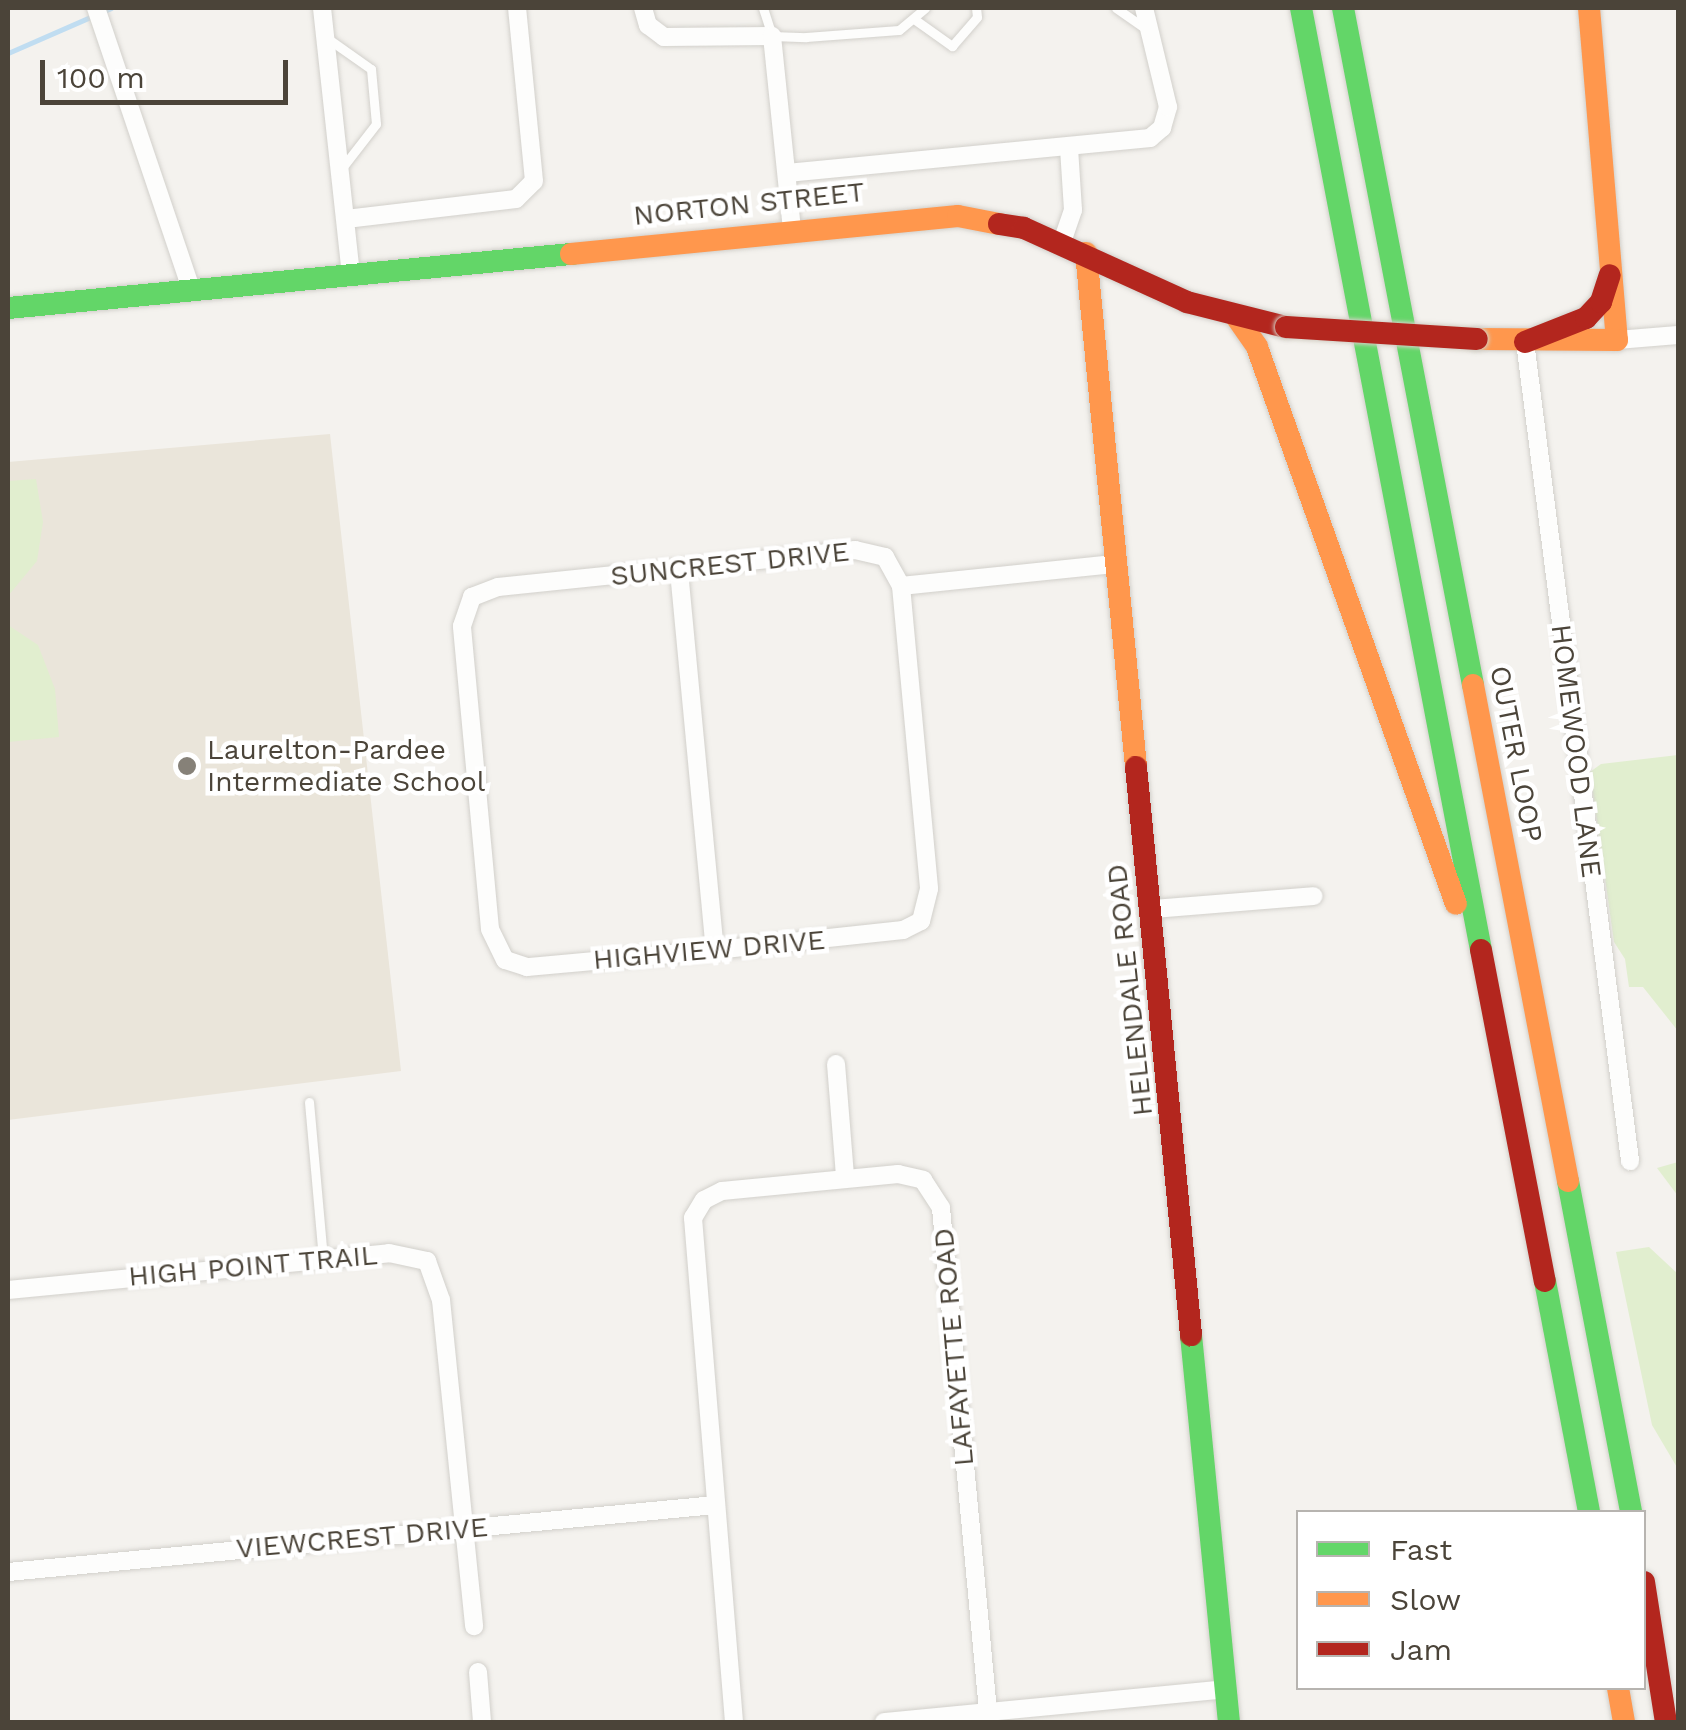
<!DOCTYPE html>
<style>
body{margin:0}
#map{position:relative;width:1686px;height:1730px;overflow:hidden;background:#f4f2ee;font-family:"Work Sans",sans-serif}
div>[style]{position:absolute}
.education>*{inset:0;background:#eae5da}
.green>*{inset:0;background:#e1eecf}
.stream>*{height:5px;margin:-2.5px;padding:0 2.5px;transform-origin:2.5px;border-radius:2.5px;background:#c0ddf1}
.roads{filter:drop-shadow(0 0 2px #d2d0cb) drop-shadow(0 0 2px #d2d0cb)}
.lane>*{height:9px;margin:-4.5px;padding:0 4.5px;transform-origin:4.5px;border-radius:4.5px;background:#fdfdfc}
.street>*{height:18px;margin:-9px;padding:0 9px;transform-origin:9px;border-radius:9px;background:#fdfdfc}
.fast>*{height:22px;margin:-11px;padding:0 11px;transform-origin:11px;border-radius:11px;background:#63d668}
.slow>*{height:22px;margin:-11px;padding:0 11px;transform-origin:11px;border-radius:11px;background:#ff974d}
.jam>*{height:22px;margin:-11px;padding:0 11px;transform-origin:11px;border-radius:11px;background:#b3261e}
.bridges{filter:drop-shadow(0 0 2px #d3cfc5) drop-shadow(0 0 2px #d3cfc5)}
.jam-bridge>*{height:22px;margin:-11px;padding:0 11px;transform-origin:11px;border-radius:11px;background:#b3261e}
.dots>*{width:28px;height:28px;translate:-50% -50%;box-sizing:border-box;border:5px solid #fff;border-radius:50%}
span{translate:-50% -50%;white-space:nowrap;text-align:center;line-height:1.15;-webkit-text-stroke:9px #fff;paint-order:stroke}
.street-label{font-size:28px;color:#4b4439}
.poi-label{font-size:28px;color:#4b4439}
.left{translate:0 -50%;text-align:left}
.frame{position:absolute;inset:0;border:10px solid #4b4439;pointer-events:none}
.legend{position:absolute;left:1296px;top:1510px;width:350px;height:180px;box-sizing:border-box;background:#fff;border:2px solid #b7b4b0;margin:0;padding:12px 18px;list-style:none;font-size:30px;color:#4b4439}
.legend li{display:flex;align-items:center;gap:20px;height:50px}
.legend b{width:50px;border:2px solid #b7b4b0}
.scale{position:absolute;left:40px;top:60px;width:248px;height:45px;box-sizing:border-box;border:5px solid #4b4439;border-top:0;padding-left:12px;font-size:30px;line-height:35px;white-space:nowrap;color:#4b4439;-webkit-text-stroke:8px #fff;paint-order:stroke}
</style>
<div id="map">
<div class="education">
<div style="clip-path:polygon(330px 434px,401px 1071px,8px 1120px,8px 462px)"></div>
</div>
<div class="green">
<div style="clip-path:polygon(36px 479px,43px 522px,37px 561px,8px 596px,8px 481px)"></div>
<div style="clip-path:polygon(8px 625px,38px 645px,55px 689px,59px 737px,8px 742px)"></div>
<div style="clip-path:polygon(1678px 755px,1678px 1031px,1643px 987px,1629px 987px,1625px 959px,1614px 942px,1590px 772px,1601px 764px)"></div>
<div style="clip-path:polygon(1678px 1162px,1678px 1196px,1657px 1168px)"></div>
<div style="clip-path:polygon(1649px 1247px,1678px 1274px,1678px 1469px,1652px 1425px,1616px 1252px)"></div>
</div>
<div class="stream">
<div style="left:8px;top:53px;width:112px;rotate:-23.6deg"></div>
</div>
<div class="roads">
<div class="lane">
<div style="left:763px;top:8px;width:29px;rotate:72deg"></div>
<div style="left:772px;top:36px;width:34px;rotate:2deg"></div>
<div style="left:806px;top:37px;width:93px;rotate:-4.3deg"></div>
<div style="left:899px;top:30px;width:34px;rotate:-40deg"></div>
<div style="left:1116px;top:8px;width:37px;rotate:35deg"></div>
<div style="left:914px;top:19px;width:47px;rotate:35.4deg"></div>
<div style="left:952px;top:46px;width:38px;rotate:-49deg"></div>
<div style="left:977px;top:17px;width:9px;rotate:-96deg"></div>
<div style="left:327px;top:38px;width:54px;rotate:35.2deg"></div>
<div style="left:371px;top:69px;width:55px;rotate:84.8deg"></div>
<div style="left:376px;top:124px;width:56px;rotate:127.7deg"></div>
<div style="left:309px;top:1102px;width:158px;rotate:84.9deg"></div>
</div>
<div class="street">
<div style="left:96px;top:8px;width:297px;rotate:71.3deg"></div>
<div style="left:322px;top:8px;width:267px;rotate:83.8deg"></div>
<div style="left:643px;top:8px;width:18px;rotate:74deg"></div>
<div style="left:648px;top:25px;width:20px;rotate:37deg"></div>
<div style="left:664px;top:37px;width:108px;rotate:-0.5deg"></div>
<div style="left:772px;top:36px;width:194px;rotate:84.1deg"></div>
<div style="left:787px;top:173px;width:365px;rotate:-5.5deg"></div>
<div style="left:1150px;top:138px;width:16px;rotate:-40deg"></div>
<div style="left:1162px;top:128px;width:22px;rotate:-74deg"></div>
<div style="left:1168px;top:107px;width:102px;rotate:-103.6deg"></div>
<div style="left:346px;top:219px;width:171px;rotate:-6.7deg"></div>
<div style="left:516px;top:199px;width:25px;rotate:-45deg"></div>
<div style="left:534px;top:181px;width:174px;rotate:-95.6deg"></div>
<div style="left:1062px;top:242px;width:34px;rotate:-71deg"></div>
<div style="left:1073px;top:210px;width:62px;rotate:-93.7deg"></div>
<div style="left:1617px;top:340px;width:61px;rotate:-4.7deg"></div>
<div style="left:1525px;top:342px;width:826px;rotate:82.69deg"></div>
<div style="left:855px;top:550px;width:31px;rotate:13deg"></div>
<div style="left:885px;top:557px;width:33px;rotate:61deg"></div>
<div style="left:901px;top:586px;width:304px;rotate:84.7deg"></div>
<div style="left:929px;top:889px;width:33px;rotate:104deg"></div>
<div style="left:921px;top:921px;width:20px;rotate:153deg"></div>
<div style="left:903px;top:930px;width:189px;rotate:173.9deg"></div>
<div style="left:715px;top:950px;width:189px;rotate:174.8deg"></div>
<div style="left:527px;top:967px;width:23px;rotate:-162deg"></div>
<div style="left:505px;top:960px;width:34px;rotate:-116deg"></div>
<div style="left:490px;top:929px;width:304px;rotate:-95.3deg"></div>
<div style="left:462px;top:626px;width:31px;rotate:-71deg"></div>
<div style="left:472px;top:597px;width:28px;rotate:-21deg"></div>
<div style="left:498px;top:587px;width:359px;rotate:-5.9deg"></div>
<div style="left:679px;top:571px;width:381px;rotate:84.6deg"></div>
<div style="left:901px;top:586px;width:214px;rotate:-5.9deg"></div>
<div style="left:1153px;top:909px;width:161px;rotate:-4.6deg"></div>
<div style="left:836px;top:1064px;width:113px;rotate:85.4deg"></div>
<div style="left:8px;top:1290px;width:383px;rotate:-5.5deg"></div>
<div style="left:389px;top:1253px;width:39px;rotate:12deg"></div>
<div style="left:427px;top:1261px;width:41px;rotate:70.3deg"></div>
<div style="left:441px;top:1300px;width:328px;rotate:84.2deg"></div>
<div style="left:8px;top:1572px;width:711px;rotate:-5.41deg"></div>
<div style="left:478px;top:1672px;width:50px;rotate:85.4deg"></div>
<div style="left:734px;top:1722px;width:506px;rotate:-94.65deg"></div>
<div style="left:693px;top:1218px;width:21px;rotate:-59deg"></div>
<div style="left:704px;top:1200px;width:20px;rotate:-27deg"></div>
<div style="left:722px;top:1191px;width:177px;rotate:-5.5deg"></div>
<div style="left:898px;top:1174px;width:26px;rotate:13deg"></div>
<div style="left:923px;top:1180px;width:33px;rotate:57deg"></div>
<div style="left:941px;top:1208px;width:505px;rotate:84.66deg"></div>
<div style="left:884px;top:1722px;width:344px;rotate:-5.5deg"></div>
</div>
<div class="fast">
<div style="left:1301px;top:8px;width:959px;rotate:79.18deg"></div>
<div style="left:1343px;top:8px;width:689px;rotate:79.13deg"></div>
<div style="left:8px;top:308px;width:566px;rotate:-5.48deg"></div>
<div style="left:1568px;top:1181px;width:337px;rotate:79.2deg"></div>
<div style="left:1545px;top:1281px;width:235px;rotate:79.2deg"></div>
<div style="left:1191px;top:1335px;width:389px;rotate:84.4deg"></div>
</div>
<div class="slow">
<div style="left:1589px;top:8px;width:333px;rotate:85.2deg"></div>
<div style="left:1086px;top:253px;width:516px;rotate:84.44deg"></div>
<div style="left:571px;top:254px;width:389px;rotate:-5.6deg"></div>
<div style="left:958px;top:216px;width:42px;rotate:11deg"></div>
<div style="left:1237px;top:318px;width:35px;rotate:55deg"></div>
<div style="left:1257px;top:347px;width:591px;rotate:70.34deg"></div>
<div style="left:1477px;top:339px;width:140px;rotate:0.4deg"></div>
<div style="left:1473px;top:685px;width:505px;rotate:79.16deg"></div>
<div style="left:1618px;top:1688px;width:35px;rotate:80deg"></div>
</div>
<div class="jam">
<div style="left:999px;top:224px;width:25px;rotate:9deg"></div>
<div style="left:1024px;top:228px;width:179px;rotate:24.4deg"></div>
<div style="left:1187px;top:302px;width:102px;rotate:14.2deg"></div>
<div style="left:1525px;top:342px;width:66px;rotate:-21.5deg"></div>
<div style="left:1586px;top:318px;width:22px;rotate:-47deg"></div>
<div style="left:1601px;top:302px;width:28px;rotate:-72deg"></div>
<div style="left:1136px;top:767px;width:571px;rotate:84.47deg"></div>
<div style="left:1481px;top:950px;width:337px;rotate:79.1deg"></div>
<div style="left:1644px;top:1582px;width:142px;rotate:81.1deg"></div>
</div>
</div>
<div class="bridges">
<div class="jam-bridge">
<div style="left:1286px;top:327px;width:191px;rotate:3.6deg"></div>
</div>
</div>
<div class="dots">
<div style="left:187px;top:766px;background:#868178"></div>
</div>
<div class="street-label">
<span style="left:749px;top:204px;rotate:-6deg">NORTON STREET</span>
<span style="left:730px;top:564px;rotate:-6deg">SUNCREST DRIVE</span>
<span style="left:1576px;top:751px;rotate:83deg">HOMEWOOD LANE</span>
<span style="left:1516px;top:754px;rotate:79deg">OUTER LOOP</span>
<span style="left:709px;top:950px;rotate:-5deg">HIGHVIEW DRIVE</span>
<span style="left:1130px;top:990px;rotate:-96deg">HELENDALE ROAD</span>
<span style="left:253px;top:1266px;rotate:-5deg">HIGH POINT TRAIL</span>
<span style="left:954px;top:1347px;rotate:-95deg">LAFAYETTE ROAD</span>
<span style="left:362px;top:1538px;rotate:-5deg">VIEWCREST DRIVE</span>
</div>
<div class="poi-label">
<span class="left" style="left:207px;top:766px">Laurelton-Pardee<br>Intermediate School</span>
</div>
<div class="frame"></div>
<ul class="legend">
<li><b style="height:12px;background:#63d668"></b>Fast</li>
<li><b style="height:12px;background:#ff974d"></b>Slow</li>
<li><b style="height:12px;background:#b3261e"></b>Jam</li>
</ul>
<div class="scale">100 m</div>
</div>
